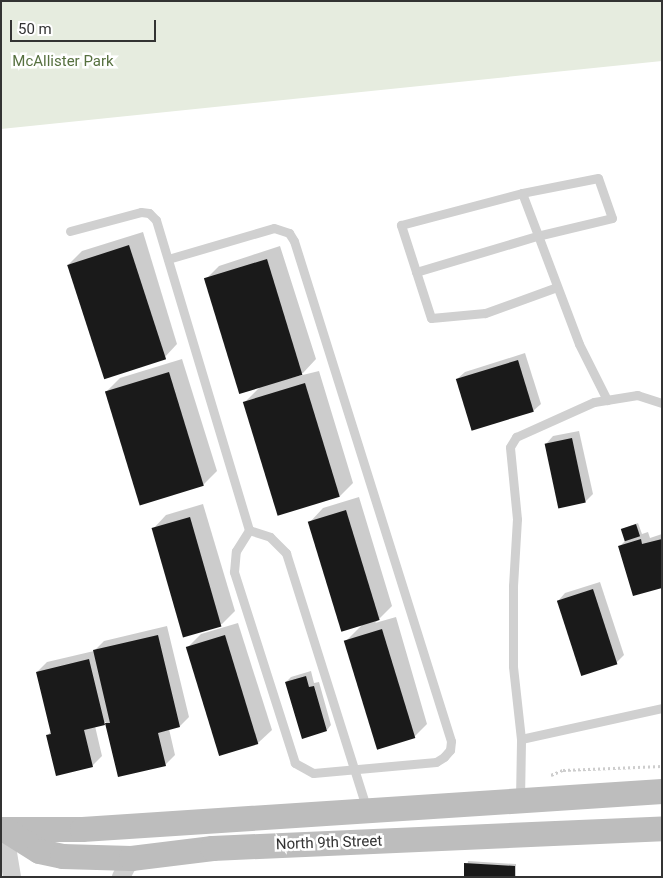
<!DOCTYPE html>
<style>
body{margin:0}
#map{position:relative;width:663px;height:878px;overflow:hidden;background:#fff;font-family:Roboto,sans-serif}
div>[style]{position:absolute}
.green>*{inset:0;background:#e6ecdf}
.shadow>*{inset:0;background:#0003}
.building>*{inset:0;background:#1a1a1a;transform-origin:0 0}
.path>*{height:3px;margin-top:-1.5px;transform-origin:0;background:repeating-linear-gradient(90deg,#cdcdcd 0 2.5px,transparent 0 5px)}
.service>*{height:9px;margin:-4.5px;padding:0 4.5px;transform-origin:4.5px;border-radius:4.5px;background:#d0d0d0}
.minor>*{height:18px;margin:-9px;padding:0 9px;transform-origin:9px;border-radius:9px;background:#d0d0d0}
.secondary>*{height:25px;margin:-12.5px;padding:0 12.5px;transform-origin:12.5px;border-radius:12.5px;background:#bdbdbd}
span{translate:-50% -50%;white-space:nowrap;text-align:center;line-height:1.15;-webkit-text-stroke:5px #fff;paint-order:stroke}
.park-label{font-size:15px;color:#56703f}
.street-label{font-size:15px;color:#333}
.frame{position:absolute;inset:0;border:2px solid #333;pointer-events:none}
.scale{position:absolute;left:10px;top:20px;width:146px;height:22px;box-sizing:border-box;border:2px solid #333;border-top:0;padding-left:6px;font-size:15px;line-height:18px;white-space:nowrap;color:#333;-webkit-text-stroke:4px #fff;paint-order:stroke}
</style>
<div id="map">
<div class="green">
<div style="clip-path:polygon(1px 1px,662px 1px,662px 61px,1px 129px)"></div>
</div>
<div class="shadow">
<div style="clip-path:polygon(143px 232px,177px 344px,164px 358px,69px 264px,82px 251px)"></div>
<div style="clip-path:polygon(280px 246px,316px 359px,303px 373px,266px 384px,319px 371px,353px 483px,340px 496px,244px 403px,261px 386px,206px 279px,219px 266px)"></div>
<div style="clip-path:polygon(525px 353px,541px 404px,533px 411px,457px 379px,465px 372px)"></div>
<div style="clip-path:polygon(182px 359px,217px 471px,203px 485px,106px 392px,120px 378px)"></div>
<div style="clip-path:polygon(579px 431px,593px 494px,585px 502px,546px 444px,553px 436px)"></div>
<div style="clip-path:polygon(359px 497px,392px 606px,375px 623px,396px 617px,427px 724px,414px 737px,346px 641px,363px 624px,310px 522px,323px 508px)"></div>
<div style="clip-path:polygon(203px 504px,235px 611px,222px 624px,185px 635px,153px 529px,166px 515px)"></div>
<div style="clip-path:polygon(638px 523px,642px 534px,648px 532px,650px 538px,662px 534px,662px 586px,620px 546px,626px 540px,622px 529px)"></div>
<div style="clip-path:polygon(600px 582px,624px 655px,616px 663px,558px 601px,565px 593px)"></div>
<div style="clip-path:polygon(238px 623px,272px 730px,258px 743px,188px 647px,201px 634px)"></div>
<div style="clip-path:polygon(167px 626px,189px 717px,180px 726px,169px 729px,175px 755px,165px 765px,119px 776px,106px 722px,95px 726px,102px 756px,92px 766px,48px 735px,51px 731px,37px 672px,47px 662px,94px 651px,104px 641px)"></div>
<div style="clip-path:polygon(311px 671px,314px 683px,319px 682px,331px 725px,327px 730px,286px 682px,291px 677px)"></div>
<div style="clip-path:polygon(468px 861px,516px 864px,516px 877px,465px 877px)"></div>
</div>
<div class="building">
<div style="left:129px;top:245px;width:120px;height:65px;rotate:72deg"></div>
<div style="left:267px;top:259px;width:121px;height:66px;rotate:73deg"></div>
<div style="left:518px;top:360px;width:54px;height:65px;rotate:73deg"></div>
<div style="left:169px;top:372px;width:119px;height:67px;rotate:73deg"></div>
<div style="left:305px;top:383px;width:119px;height:65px;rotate:73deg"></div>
<div style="left:572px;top:438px;width:66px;height:28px;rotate:78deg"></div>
<div style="left:346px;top:510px;width:115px;height:40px;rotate:73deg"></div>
<div style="left:190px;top:517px;width:114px;height:40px;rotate:74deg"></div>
<div style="left:636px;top:524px;width:13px;height:16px;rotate:72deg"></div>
<div style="clip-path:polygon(641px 539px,642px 544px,662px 539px,662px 588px,633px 596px,618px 546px)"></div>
<div style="left:593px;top:589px;width:79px;height:38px;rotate:72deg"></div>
<div style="left:382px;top:629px;width:114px;height:40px;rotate:73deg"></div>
<div style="clip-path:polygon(158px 635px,180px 727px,158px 733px,166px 766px,118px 777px,105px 723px,110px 723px,93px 650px)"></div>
<div style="left:225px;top:635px;width:114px;height:41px;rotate:73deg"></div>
<div style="clip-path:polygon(89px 659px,105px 725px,84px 730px,93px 767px,56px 776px,46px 735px,51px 734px,36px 672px)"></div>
<div style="clip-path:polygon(306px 676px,309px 687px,314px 686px,327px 731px,302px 739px,285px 682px)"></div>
<div style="clip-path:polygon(464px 863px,515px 866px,515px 877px,464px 877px)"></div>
</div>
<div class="path">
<div style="left:551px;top:775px;width:13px;rotate:-23deg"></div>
<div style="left:563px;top:770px;width:99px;rotate:-2.3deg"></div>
</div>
<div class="service">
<div style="left:70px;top:231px;width:73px;rotate:-15deg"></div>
<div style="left:141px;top:212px;width:8px;rotate:7deg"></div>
<div style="left:149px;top:213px;width:10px;rotate:45deg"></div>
<div style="left:156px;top:220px;width:324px;rotate:73.3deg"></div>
<div style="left:249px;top:530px;width:22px;rotate:18deg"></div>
<div style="left:270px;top:537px;width:23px;rotate:45deg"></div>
<div style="left:286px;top:553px;width:266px;rotate:72.5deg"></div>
<div style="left:168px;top:259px;width:110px;rotate:-16.3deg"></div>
<div style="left:274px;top:228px;width:16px;rotate:18deg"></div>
<div style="left:289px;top:233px;width:9px;rotate:58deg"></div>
<div style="left:294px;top:241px;width:524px;rotate:72.57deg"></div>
<div style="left:451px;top:741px;width:9px;rotate:96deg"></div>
<div style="left:450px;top:750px;width:9px;rotate:131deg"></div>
<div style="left:444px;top:757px;width:9px;rotate:148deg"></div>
<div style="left:436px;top:762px;width:123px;rotate:174.9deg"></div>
<div style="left:313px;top:773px;width:21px;rotate:-151deg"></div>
<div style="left:295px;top:763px;width:201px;rotate:-107.7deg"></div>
<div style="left:234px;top:572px;width:21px;rotate:-85deg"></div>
<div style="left:236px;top:551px;width:25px;rotate:-58deg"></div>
<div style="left:416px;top:272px;width:126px;rotate:-16.6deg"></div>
<div style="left:537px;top:236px;width:77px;rotate:-13.5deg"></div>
<div style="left:612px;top:218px;width:42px;rotate:-109.3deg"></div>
<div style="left:598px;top:178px;width:77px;rotate:168.8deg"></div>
<div style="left:557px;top:287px;width:77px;rotate:160.1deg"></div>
<div style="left:485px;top:313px;width:54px;rotate:174.7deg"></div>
<div style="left:431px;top:318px;width:98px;rotate:-107.9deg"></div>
<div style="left:401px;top:225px;width:125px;rotate:-14.8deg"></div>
<div style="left:522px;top:193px;width:161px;rotate:69.3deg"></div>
<div style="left:579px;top:344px;width:63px;rotate:63.4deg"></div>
<div style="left:521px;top:739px;width:73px;rotate:-96.3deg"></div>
<div style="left:513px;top:666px;width:80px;rotate:-90deg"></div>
<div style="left:513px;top:586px;width:67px;rotate:-86.6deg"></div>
<div style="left:517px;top:519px;width:72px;rotate:-95.6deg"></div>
<div style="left:510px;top:447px;width:12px;rotate:-59deg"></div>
<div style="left:516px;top:437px;width:85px;rotate:-24.2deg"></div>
<div style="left:594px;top:402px;width:44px;rotate:-9.2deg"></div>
<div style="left:637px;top:395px;width:26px;rotate:18deg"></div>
<div style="left:520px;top:799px;width:60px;rotate:-89deg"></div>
<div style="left:521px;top:739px;width:144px;rotate:-12.4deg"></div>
</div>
<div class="minor">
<div style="left:4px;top:829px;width:49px;rotate:80.5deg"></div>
<div style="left:121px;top:877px;width:21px;rotate:-62deg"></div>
</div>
<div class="secondary">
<div style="left:1px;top:829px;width:81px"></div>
<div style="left:82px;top:829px;width:581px;rotate:-3.75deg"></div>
<div style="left:4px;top:829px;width:41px;rotate:32.2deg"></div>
<div style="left:39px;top:851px;width:24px;rotate:12deg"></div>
<div style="left:62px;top:856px;width:69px;rotate:1.7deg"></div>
<div style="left:131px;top:858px;width:82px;rotate:-7deg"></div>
<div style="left:212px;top:848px;width:450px;rotate:-2.5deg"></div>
</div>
<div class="park-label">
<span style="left:63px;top:62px">McAllister Park</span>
</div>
<div class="street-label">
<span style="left:329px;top:843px;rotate:-2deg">North 9th Street</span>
</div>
<div class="frame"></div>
<div class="scale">50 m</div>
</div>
